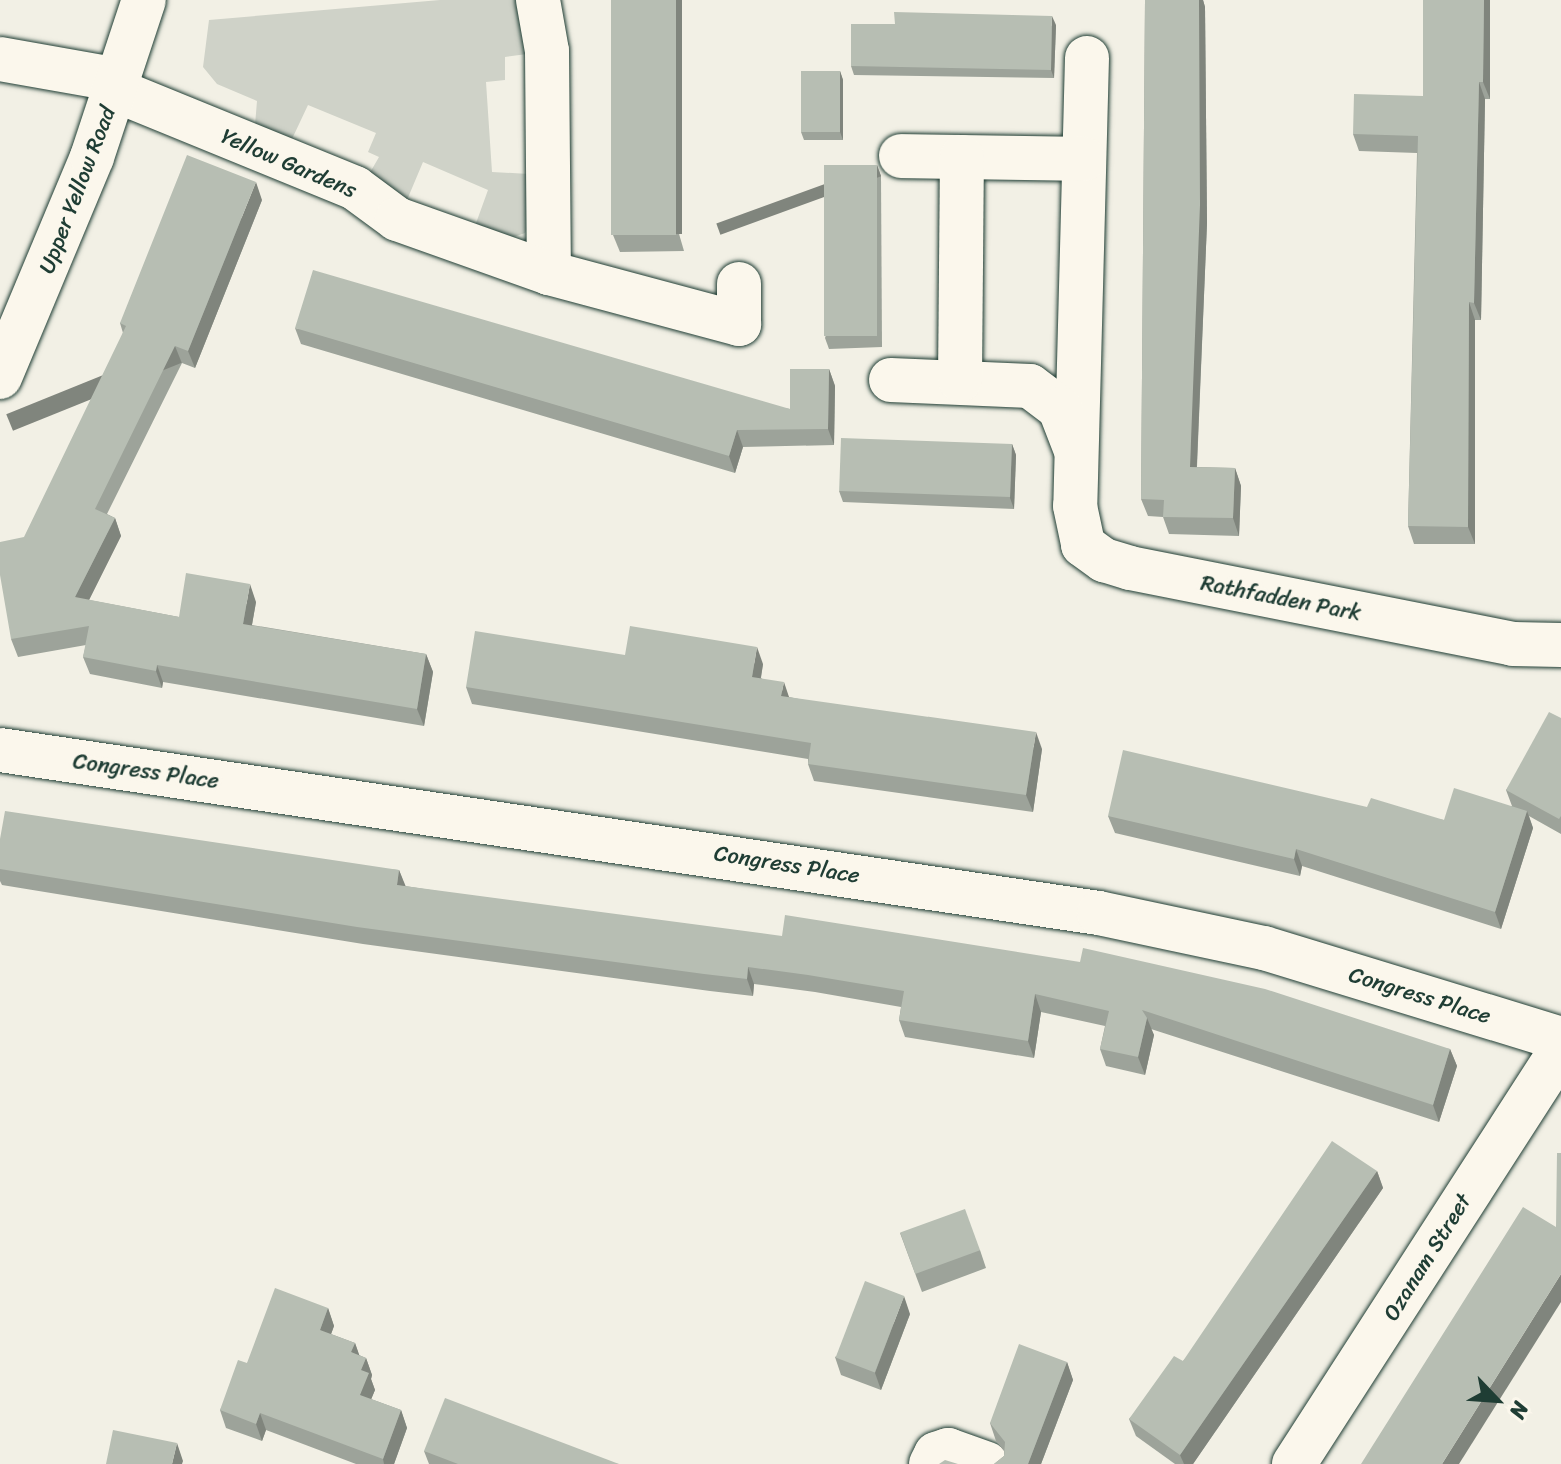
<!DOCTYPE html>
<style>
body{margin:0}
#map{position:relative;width:1561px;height:1464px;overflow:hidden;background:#f2f0e5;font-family:Sriracha,sans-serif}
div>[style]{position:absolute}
.green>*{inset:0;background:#cfd2c8}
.roads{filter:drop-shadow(0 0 2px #1f3d34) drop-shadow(0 0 2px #1f3d34)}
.street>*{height:44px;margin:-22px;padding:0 22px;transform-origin:22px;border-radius:22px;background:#fbf7ec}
.secondary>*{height:44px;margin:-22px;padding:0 22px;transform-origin:22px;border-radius:22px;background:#fbf7ec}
.wall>*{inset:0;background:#9da39a}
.shaded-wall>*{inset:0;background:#80857d;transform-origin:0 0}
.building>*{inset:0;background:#b7beb3;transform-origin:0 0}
span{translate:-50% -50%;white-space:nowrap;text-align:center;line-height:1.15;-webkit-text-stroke:7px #fbf7ec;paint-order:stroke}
.street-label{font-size:22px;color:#1f3d34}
.north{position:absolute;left:1457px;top:1360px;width:80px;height:80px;-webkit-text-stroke:6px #fbf7ec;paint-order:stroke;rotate:115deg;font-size:22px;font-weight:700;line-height:32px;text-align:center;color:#1f3d34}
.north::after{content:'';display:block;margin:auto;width:28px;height:36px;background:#1f3d34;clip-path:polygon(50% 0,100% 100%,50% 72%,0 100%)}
</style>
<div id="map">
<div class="green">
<div style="clip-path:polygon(440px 0,517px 0,527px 54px,505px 57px,505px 80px,486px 82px,492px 172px,529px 174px,531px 221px,525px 233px,508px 239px,475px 226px,488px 190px,423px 162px,407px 200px,368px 176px,379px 157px,368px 152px,376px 133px,308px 105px,292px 139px,255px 125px,257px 101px,217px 84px,203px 67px,209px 20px)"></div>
</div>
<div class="roads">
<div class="street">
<div style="left:538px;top:0;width:52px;rotate:80deg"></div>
<div style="left:547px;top:51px;width:222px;rotate:89.5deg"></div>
<div style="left:1087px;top:58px;width:448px;rotate:91.5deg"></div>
<div style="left:1075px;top:506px;width:40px;rotate:78deg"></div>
<div style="left:1083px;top:545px;width:26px;rotate:36deg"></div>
<div style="left:1104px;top:560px;width:27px;rotate:17deg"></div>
<div style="left:1130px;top:568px;width:390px;rotate:11.2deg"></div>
<div style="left:1513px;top:644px;width:48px;rotate:1.2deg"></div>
<div style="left:0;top:59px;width:121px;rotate:10deg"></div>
<div style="left:115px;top:90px;width:259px;rotate:22.2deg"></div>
<div style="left:355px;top:188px;width:52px;rotate:36.4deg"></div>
<div style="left:397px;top:219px;width:161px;rotate:19.6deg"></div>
<div style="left:549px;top:273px;width:197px;rotate:15deg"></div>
<div style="left:739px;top:324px;width:40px;rotate:-90deg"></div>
<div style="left:901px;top:156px;width:183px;rotate:0.9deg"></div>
<div style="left:891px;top:380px;width:139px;rotate:2.5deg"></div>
<div style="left:1030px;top:386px;width:38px;rotate:37deg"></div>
<div style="left:1060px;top:409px;width:42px;rotate:69deg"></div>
<div style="left:960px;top:380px;width:223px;rotate:-89.5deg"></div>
<div style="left:931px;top:1464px;width:11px;rotate:-63deg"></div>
<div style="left:936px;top:1454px;width:13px;rotate:-18deg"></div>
<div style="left:948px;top:1450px;width:41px;rotate:19.7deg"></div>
</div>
<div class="secondary">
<div style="left:0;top:377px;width:238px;rotate:-67.3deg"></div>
<div style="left:92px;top:157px;width:165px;rotate:-71.7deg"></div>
<div style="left:0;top:750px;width:1111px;rotate:8.44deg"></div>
<div style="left:1099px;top:913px;width:169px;rotate:12deg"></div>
<div style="left:1264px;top:948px;width:311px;rotate:17deg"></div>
<div style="left:1294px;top:1464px;width:493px;rotate:-57.2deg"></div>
</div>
</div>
<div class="wall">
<div style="clip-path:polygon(611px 0,684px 251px,620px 252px,613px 235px)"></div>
<div style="clip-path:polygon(1145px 0,1203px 0,1205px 7px,1207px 223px,1197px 467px,1235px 468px,1241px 486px,1239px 536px,1169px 534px,1163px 517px,1148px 516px,1141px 499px)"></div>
<div style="clip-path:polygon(1423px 0,1490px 0,1490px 99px,1485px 99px,1481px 320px,1475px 320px,1475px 544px,1414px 544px,1408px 526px,1417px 153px,1359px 151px,1353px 134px,1423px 96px)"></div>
<div style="clip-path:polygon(1056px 25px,1054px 78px,854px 75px,851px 66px)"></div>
<div style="clip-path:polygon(840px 71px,843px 80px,843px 140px,804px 140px,801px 132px)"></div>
<div style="clip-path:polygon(877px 165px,881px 176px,882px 347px,829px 349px,825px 338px)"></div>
<div style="clip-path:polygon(262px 200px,195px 368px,182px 363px,107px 514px,115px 518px,121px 536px,89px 600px,179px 617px,256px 602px,252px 625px,426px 654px,433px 672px,424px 726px,163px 682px,162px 688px,90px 674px,83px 657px,86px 645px,18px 657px,11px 639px,123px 333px,120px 323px)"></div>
<div style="clip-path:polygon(295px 328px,790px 409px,829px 369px,835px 386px,834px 445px,743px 447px,735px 473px,301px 344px)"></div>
<div style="clip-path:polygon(1012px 444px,1016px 455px,1014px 509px,843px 502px,839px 491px)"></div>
<div style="clip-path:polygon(625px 655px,763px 664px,761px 678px,789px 697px,1042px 749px,1033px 812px,814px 781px,808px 764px,808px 759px,472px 704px,466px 687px)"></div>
<div style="clip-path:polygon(1561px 718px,1561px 834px,1529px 816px,1533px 828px,1501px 929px,1302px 866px,1300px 876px,1115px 833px,1108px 816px,1367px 807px,1444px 820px,1512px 806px,1506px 790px)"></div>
<div style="clip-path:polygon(0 839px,399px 870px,405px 886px,1450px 1049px,1457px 1066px,1439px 1122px,1151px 1029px,1154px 1035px,1145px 1075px,1106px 1066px,1100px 1049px,1105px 1026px,1041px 1012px,1034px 1058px,905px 1037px,899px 1020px,901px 1007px,815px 992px,754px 984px,753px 996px,710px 991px,363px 944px,2px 885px,0 881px)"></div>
<div style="clip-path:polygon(1377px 1171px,1383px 1188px,1193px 1464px,1175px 1464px,1136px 1436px,1129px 1419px,1183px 1361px)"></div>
<div style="clip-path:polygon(900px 1233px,980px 1250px,986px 1268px,922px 1292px)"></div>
<div style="clip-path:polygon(328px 1308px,334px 1326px,331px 1334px,355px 1343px,359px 1355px,366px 1358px,372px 1375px,371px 1379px,375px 1390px,371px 1399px,401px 1410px,407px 1428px,394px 1464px,356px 1464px,266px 1430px,262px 1441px,226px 1428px,220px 1410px,247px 1363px)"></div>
<div style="clip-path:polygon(910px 1314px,881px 1390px,841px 1375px,835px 1357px)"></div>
<div style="clip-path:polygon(1067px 1362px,1073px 1380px,1041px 1464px,994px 1464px,1004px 1456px,1004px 1451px,996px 1441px,990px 1423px)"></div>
<div style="clip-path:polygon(424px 1451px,619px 1464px,429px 1464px)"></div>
</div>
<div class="shaded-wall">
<div style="left:676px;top:0;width:6px;height:234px"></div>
<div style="clip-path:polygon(1199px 0,1203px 0,1205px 7px,1207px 223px,1196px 484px,1190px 467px)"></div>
<div style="clip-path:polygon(1484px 0,1490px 0,1490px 99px,1483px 82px)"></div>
<div style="clip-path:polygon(1052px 16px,1056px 25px,1054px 78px,1051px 70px)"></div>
<div style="clip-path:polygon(840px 71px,843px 80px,843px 140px,840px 132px)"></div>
<div style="clip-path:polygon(1479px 82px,1485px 99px,1481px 320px,1474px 303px)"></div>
<div style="left:877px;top:165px;width:12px;height:171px;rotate:70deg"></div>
<div style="clip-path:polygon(256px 182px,262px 200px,195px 368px,188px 351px)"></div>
<div style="clip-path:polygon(1469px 302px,1475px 320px,1475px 544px,1468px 527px)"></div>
<div style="left:175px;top:346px;width:18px;height:182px;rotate:68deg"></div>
<div style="clip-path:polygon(829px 369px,835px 386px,834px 445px,828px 429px)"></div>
<div style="clip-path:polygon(737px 430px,743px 447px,735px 473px,729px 456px)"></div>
<div style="clip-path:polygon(1012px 444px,1016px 455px,1014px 509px,1010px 498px)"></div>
<div style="clip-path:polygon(1235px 468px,1241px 486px,1239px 536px,1233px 518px)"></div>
<div style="clip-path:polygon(115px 518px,121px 536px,82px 614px,75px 597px)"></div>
<div style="clip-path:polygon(250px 584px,256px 602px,249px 641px,243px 624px)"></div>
<div style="clip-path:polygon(757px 647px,763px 664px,758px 694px,752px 677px)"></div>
<div style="clip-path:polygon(426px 654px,433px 672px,424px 726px,417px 709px)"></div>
<div style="clip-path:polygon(157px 665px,163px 682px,162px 688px,156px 671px)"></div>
<div style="clip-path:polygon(784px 682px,790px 700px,781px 696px)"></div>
<div style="clip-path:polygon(1036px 732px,1042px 749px,1033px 812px,1026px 795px)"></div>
<div style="clip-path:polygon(1527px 811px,1533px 828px,1501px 929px,1495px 912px)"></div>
<div style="clip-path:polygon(1296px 849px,1302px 866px,1300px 876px,1294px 859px)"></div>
<div style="clip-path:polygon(399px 870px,406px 887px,397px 885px)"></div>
<div style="clip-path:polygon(748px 967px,754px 984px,753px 996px,747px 979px)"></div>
<div style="clip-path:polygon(1035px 994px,1041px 1012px,1034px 1058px,1028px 1041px)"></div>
<div style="clip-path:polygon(1147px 1018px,1154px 1035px,1145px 1075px,1138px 1057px)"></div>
<div style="clip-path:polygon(1450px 1049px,1457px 1066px,1439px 1122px,1433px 1105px)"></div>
<div style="clip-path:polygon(1377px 1171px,1383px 1188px,1193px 1464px,1184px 1464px,1180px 1455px)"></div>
<div style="clip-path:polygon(1561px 1274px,1561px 1302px,1459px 1464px,1442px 1464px)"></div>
<div style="clip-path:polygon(904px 1296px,910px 1314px,881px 1390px,875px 1373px)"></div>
<div style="clip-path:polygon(328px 1308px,334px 1326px,326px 1348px,320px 1330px)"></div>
<div style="clip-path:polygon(355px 1343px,361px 1360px,351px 1352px)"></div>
<div style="clip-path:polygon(366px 1358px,372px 1375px,371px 1379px,375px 1390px,366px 1412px,360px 1395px,361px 1370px)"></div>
<div style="clip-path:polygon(1067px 1362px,1073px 1380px,1041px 1464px,1028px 1464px)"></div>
<div style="clip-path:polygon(401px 1410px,407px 1428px,394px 1464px,384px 1464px,383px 1459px)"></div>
<div style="clip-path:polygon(260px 1413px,266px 1430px,262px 1441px,256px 1424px)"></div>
<div style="clip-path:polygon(177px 1443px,183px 1461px,182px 1464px,172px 1464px)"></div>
</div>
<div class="building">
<div style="left:611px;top:0;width:65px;height:235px"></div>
<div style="clip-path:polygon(1145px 0,1199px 0,1200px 205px,1190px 467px,1235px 468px,1233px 518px,1163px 517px,1164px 500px,1141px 499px)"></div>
<div style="clip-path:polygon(1423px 0,1484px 0,1483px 82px,1479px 82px,1474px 303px,1469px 302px,1468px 527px,1408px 526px,1418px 136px,1353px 134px,1354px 94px,1423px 96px)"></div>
<div style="clip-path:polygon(894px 12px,1052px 16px,1051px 70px,851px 66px,851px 24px,895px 24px)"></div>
<div style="left:840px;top:71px;width:61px;height:39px;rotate:90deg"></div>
<div style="clip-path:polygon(187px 155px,256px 182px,188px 351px,175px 346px,95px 509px,115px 518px,75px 597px,179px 617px,186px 573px,250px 584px,243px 624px,426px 654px,417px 709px,157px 665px,156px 671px,83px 657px,89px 626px,11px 639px,0 575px,0 542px,24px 537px,126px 326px,120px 323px)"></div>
<div style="left:877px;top:165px;width:171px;height:53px;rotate:90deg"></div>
<div style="clip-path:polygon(313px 270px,790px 409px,790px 369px,829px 369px,828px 429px,737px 430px,729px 456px,295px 328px)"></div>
<div style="left:841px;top:438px;width:171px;height:53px;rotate:2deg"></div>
<div style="clip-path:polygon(630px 626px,757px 647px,752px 677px,784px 682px,781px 696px,1036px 732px,1026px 795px,808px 764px,811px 743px,466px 687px,475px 631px,625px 655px)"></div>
<div style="clip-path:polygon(1549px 712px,1561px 718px,1561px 816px,1559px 819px,1506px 790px)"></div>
<div style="clip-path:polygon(1123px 750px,1367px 807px,1371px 798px,1444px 820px,1454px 788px,1527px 811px,1495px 912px,1296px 849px,1294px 859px,1108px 816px)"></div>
<div style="clip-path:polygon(5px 811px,399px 870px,397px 885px,782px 936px,785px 915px,1080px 962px,1083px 948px,1265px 989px,1450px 1049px,1433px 1105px,1142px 1010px,1147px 1018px,1138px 1057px,1100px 1049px,1109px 1011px,1035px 994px,1028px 1041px,899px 1020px,904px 991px,808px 975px,748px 967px,747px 979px,704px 974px,357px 927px,0 869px,0 839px)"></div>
<div style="clip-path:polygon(1332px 1141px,1377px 1171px,1180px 1455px,1129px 1419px,1174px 1356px,1183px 1361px)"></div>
<div style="clip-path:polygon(1557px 1153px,1561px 1153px,1561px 1274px,1442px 1464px,1361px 1464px,1523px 1207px,1556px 1227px)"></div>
<div style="left:965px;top:1209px;width:44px;height:69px;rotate:70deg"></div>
<div style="left:865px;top:1281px;width:42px;height:82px;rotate:21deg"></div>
<div style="clip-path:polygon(275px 1288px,328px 1308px,320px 1330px,355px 1343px,351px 1352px,366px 1358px,361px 1370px,369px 1373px,360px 1395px,401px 1410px,383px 1459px,260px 1413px,256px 1424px,220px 1410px,238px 1360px,247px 1363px)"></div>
<div style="clip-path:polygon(1019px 1344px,1067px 1362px,1028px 1464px,994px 1464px,1004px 1456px,1005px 1442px,990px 1423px)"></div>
<div style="clip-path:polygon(445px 1398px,619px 1464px,458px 1464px,424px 1451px)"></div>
<div style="clip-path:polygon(113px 1430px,177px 1443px,172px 1464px,106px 1464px)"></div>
<div style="clip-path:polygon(945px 1460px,958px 1464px,939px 1464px)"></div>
</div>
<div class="street-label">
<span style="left:289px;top:163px;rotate:23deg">Yellow Gardens</span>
<span style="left:77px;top:190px;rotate:-69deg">Upper Yellow Road</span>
<span style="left:1281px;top:598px;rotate:11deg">Rathfadden Park</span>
<span style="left:146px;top:771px;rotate:8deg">Congress Place</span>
<span style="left:787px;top:864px;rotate:9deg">Congress Place</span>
<span style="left:1420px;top:995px;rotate:17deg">Congress Place</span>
<span style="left:1427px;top:1257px;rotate:-58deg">Ozanam Street</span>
</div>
<div class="north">N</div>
</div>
